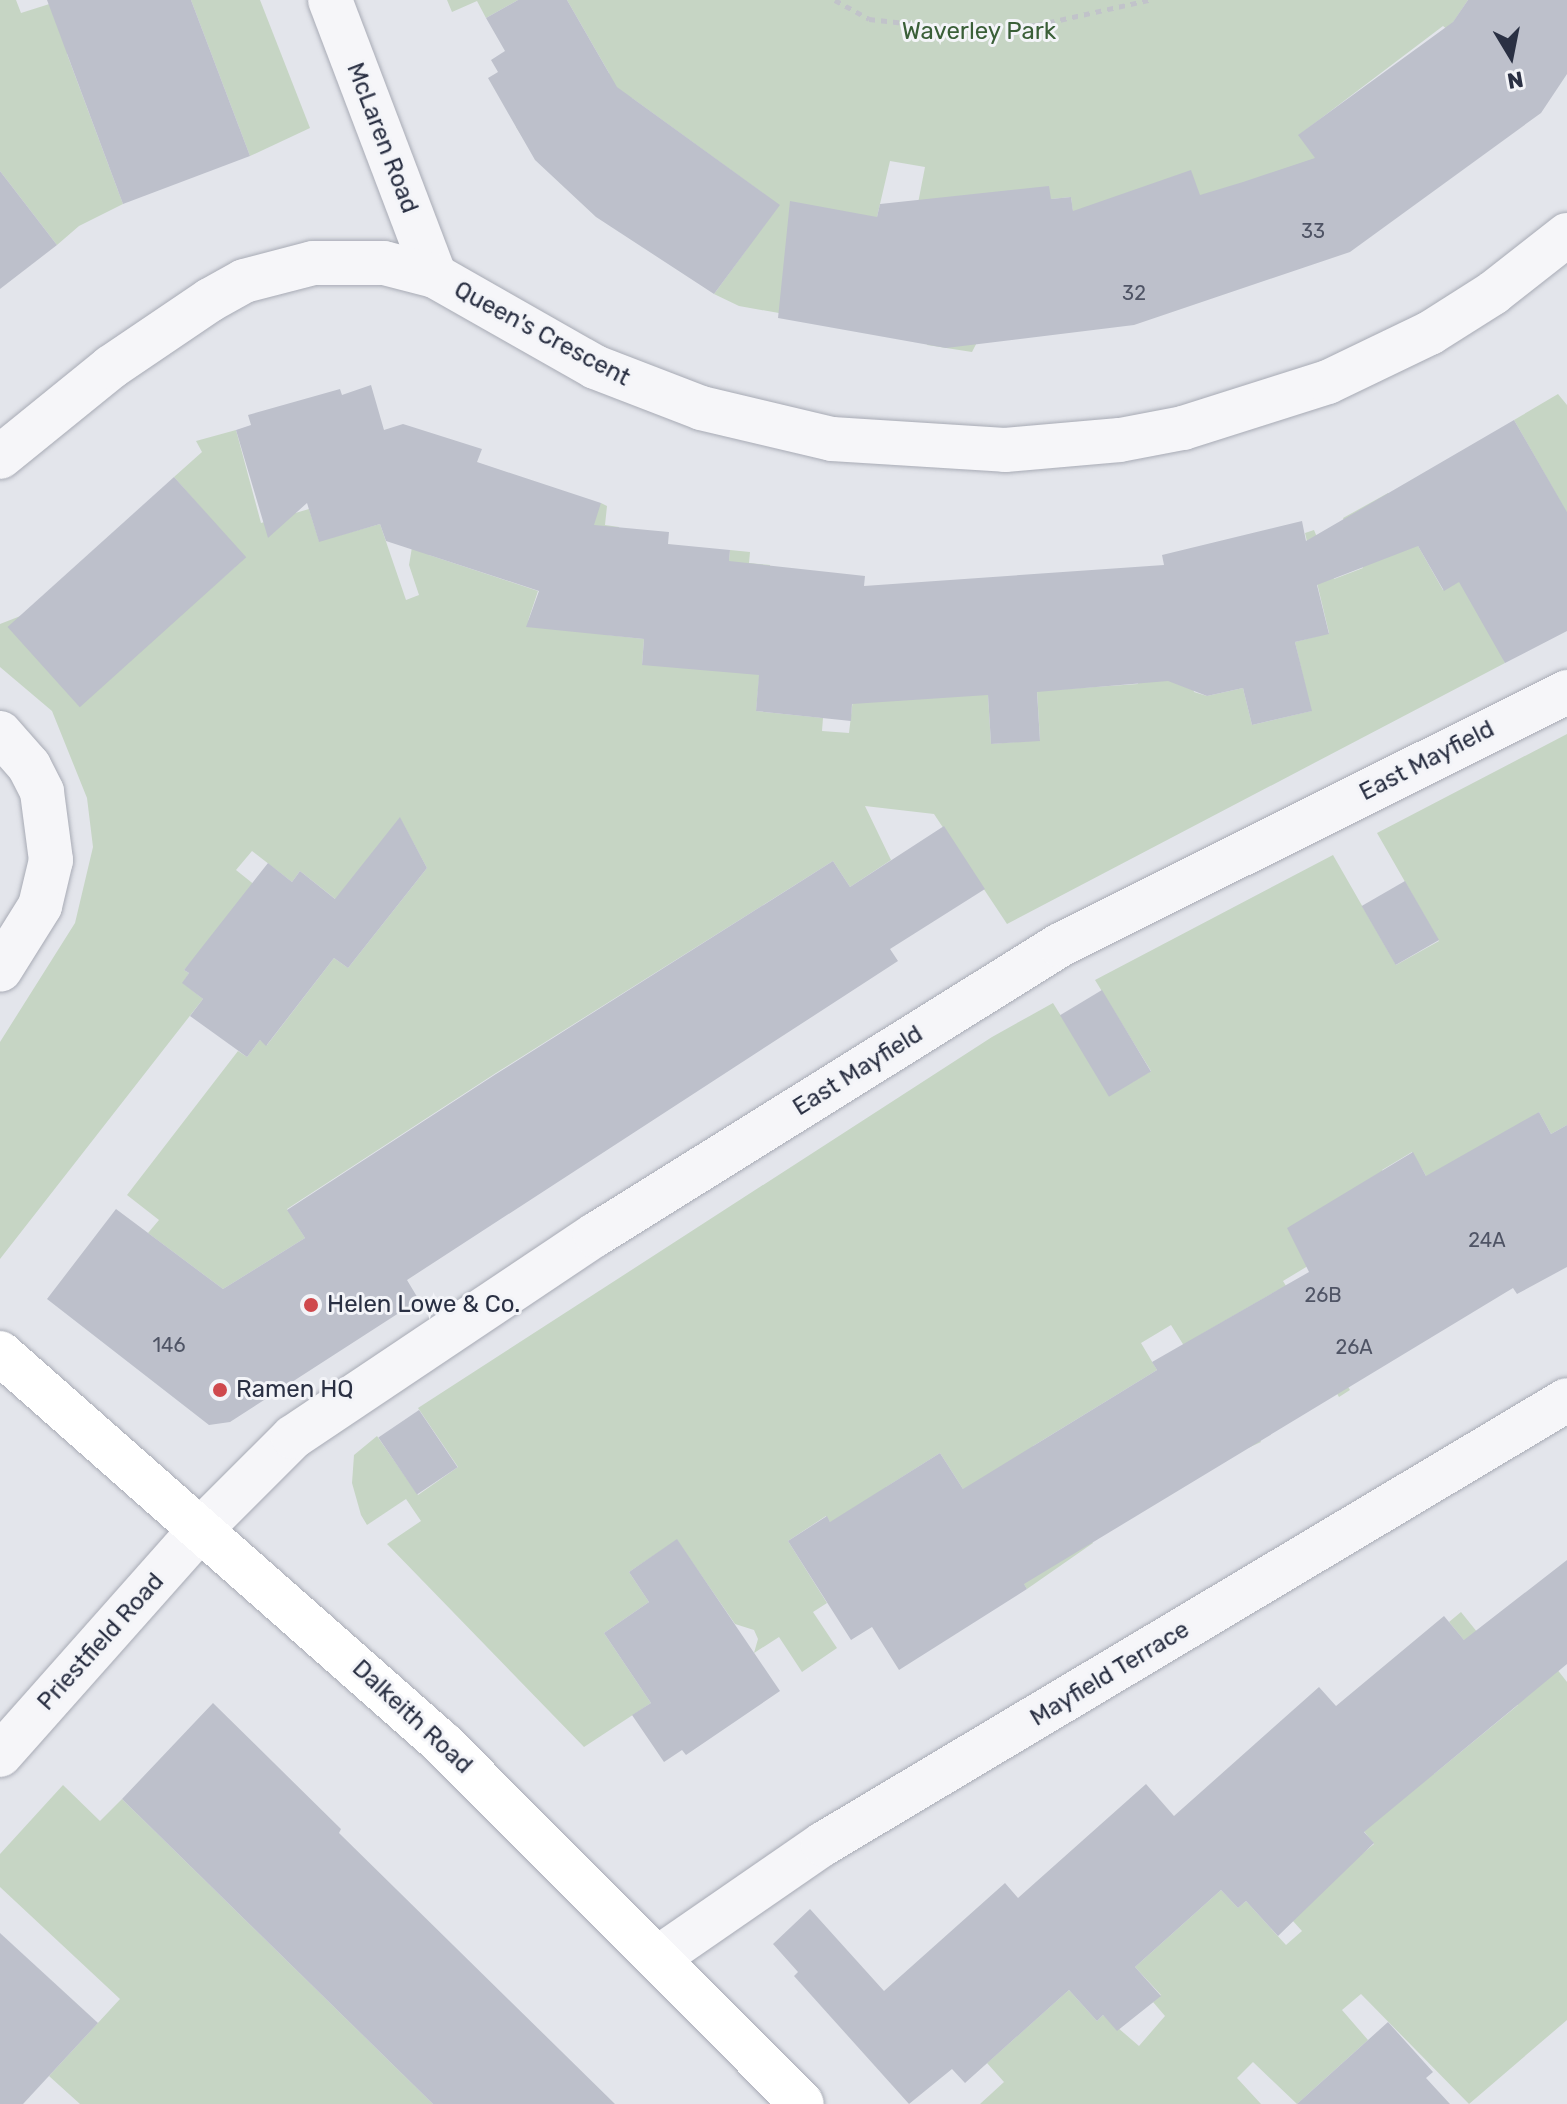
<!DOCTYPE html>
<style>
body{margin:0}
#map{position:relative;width:1567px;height:2104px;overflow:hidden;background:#e3e5eb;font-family:Rubik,sans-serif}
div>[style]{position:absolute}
.green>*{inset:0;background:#c6d5c4}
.building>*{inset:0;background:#bdc0cb;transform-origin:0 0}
.path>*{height:5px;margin-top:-2.5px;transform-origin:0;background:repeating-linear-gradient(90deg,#c1c3ca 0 6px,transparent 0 12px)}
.roads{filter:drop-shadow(0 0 2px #a8abb5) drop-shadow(0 0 2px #a8abb5)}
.street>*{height:44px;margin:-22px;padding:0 22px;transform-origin:22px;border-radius:22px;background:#f6f6f9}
.primary>*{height:44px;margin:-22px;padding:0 22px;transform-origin:22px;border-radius:22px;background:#fff}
.dots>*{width:22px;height:22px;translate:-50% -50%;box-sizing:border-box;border:4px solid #f3f4f8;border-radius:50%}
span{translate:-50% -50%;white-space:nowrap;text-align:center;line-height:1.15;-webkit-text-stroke:6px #f3f4f8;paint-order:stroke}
.number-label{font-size:20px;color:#4f5465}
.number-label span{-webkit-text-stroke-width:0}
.park-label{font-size:24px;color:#3a5f38}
.street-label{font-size:24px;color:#2a3043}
.poi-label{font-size:24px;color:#2a3043}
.left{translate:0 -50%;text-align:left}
.north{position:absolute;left:1471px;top:16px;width:80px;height:80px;-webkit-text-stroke:6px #f3f4f8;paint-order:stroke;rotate:170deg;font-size:22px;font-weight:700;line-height:32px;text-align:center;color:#2a3043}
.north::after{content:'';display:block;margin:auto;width:28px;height:36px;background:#2a3043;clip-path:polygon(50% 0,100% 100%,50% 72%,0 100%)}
</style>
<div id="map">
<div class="green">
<div style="clip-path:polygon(0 0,16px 0,21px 13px,62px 0,111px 38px,67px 54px,123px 204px,79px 226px,57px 245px,0 171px)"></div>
<div style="clip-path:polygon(191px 0,260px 0,310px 128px,250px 156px)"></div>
<div style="clip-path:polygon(447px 0,518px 0,486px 18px,477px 1px,452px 12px)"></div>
<div style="clip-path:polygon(567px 0,1468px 0,1448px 30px,1443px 26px,1299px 135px,1372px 236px,1081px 274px,1071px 197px,1051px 199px,972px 352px,927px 345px,949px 232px,914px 224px,925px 167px,890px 161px,877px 217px,779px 313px,739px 306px,714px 294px,747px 249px,768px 197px,632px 98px,524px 139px,516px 127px,609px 73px)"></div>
<div style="clip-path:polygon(1558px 394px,1567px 405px,1567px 513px,1514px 420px)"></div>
<div style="clip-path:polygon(236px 430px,261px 523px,309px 509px,319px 541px,380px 524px,406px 600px,419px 595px,409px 565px,421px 494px,445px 507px,429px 555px,538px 591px,528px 621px,601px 503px,607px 506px,605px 525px,619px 527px,608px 635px,644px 639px,642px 665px,722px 630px,730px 550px,750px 552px,749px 563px,770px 565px,756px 711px,823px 718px,822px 731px,849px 733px,855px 681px,988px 695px,991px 744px,1040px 740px,1037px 691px,1138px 684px,1128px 616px,1189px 667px,1194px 692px,1207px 696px,1243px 688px,1252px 725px,1311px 711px,1295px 642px,1329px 633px,1305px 533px,1314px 530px,1334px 579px,1363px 568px,1343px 518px,1388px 493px,1443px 590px,1467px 577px,1505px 663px,1007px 924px,934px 814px,865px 806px,891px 860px,850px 887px,833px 861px,496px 1073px,287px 1209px,305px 1238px,223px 1289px,148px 1233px,159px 1220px,127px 1195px,238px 1051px,247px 1057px,260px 1040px,267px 1045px,334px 958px,348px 968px,427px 868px,400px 818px,339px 902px,300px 871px,292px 882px,252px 851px,236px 870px,256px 886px,184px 970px,189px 973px,183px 983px,203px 999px,0 1259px,0 1042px,75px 923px,93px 847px,87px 798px,52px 711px,0 667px,0 624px,161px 561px,196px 601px,235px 567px,210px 518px,174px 477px,202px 452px,196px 441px)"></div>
<div style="clip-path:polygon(1567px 734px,1567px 1125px,1551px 1134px,1539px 1112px,1438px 1196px,1412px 1152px,1382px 1170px,1404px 1208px,1283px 1281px,1350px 1390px,1339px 1397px,1278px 1290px,1200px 1335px,1261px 1442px,1248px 1448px,1171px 1325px,1141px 1343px,1157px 1370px,1033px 1446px,1093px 1543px,1027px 1589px,940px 1453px,886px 1487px,901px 1511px,846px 1546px,826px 1516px,788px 1541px,827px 1603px,813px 1612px,837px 1648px,802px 1672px,779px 1637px,754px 1653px,758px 1639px,754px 1630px,735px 1624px,677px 1540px,629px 1572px,649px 1602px,604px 1633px,651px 1703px,584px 1747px,387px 1544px,421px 1521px,406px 1499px,367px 1525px,361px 1515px,352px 1483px,354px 1455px,377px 1436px,418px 1495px,458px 1467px,418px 1408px,992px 1037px,1053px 1003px,1110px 1095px,1151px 1071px,1095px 980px,1333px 855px,1396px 965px,1439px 941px,1377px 833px)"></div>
<div style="clip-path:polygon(1461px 1612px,1511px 1674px,1542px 1650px,1567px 1682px,1567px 2020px,1469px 2104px,1361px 1994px,1342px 2010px,1368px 2040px,1297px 2104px,1253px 2062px,1237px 2078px,1261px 2104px,980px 2104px,1004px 2082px,987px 2063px,1069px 1990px,1097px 2021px,1103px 2015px,1139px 2046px,1165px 2016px,1153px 2002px,1161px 1995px,1135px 1967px,1221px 1890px,1238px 1908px,1246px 1901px,1286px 1945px,1302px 1931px,1225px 1846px,1362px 1854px,1374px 1844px,1363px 1830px,1366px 1693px,1434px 1774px,1518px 1705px,1449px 1622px)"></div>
<div style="clip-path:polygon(63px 1785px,100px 1821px,122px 1799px,433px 2104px,80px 2104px,49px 2076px,120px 1999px,0 1887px,0 1854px)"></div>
</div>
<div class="building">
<div style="clip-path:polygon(47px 0,191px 0,250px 156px,123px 204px)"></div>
<div style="clip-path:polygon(518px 0,567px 0,617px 87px,780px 205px,714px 294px,596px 217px,535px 160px,488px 78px,498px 72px,491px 60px,505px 51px,486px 18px)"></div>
<div style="clip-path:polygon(1468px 0,1567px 0,1567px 74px,1541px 113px,1350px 252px,1134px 325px,946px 348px,778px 318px,790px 201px,877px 217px,880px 204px,1049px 186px,1051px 199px,1071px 197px,1073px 211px,1191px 170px,1200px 195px,1243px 182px,1315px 158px,1298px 135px,1453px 22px)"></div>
<div style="clip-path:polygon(0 171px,57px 245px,0 289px)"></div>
<div style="clip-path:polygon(371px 385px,384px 430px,403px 424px,482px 449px,477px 462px,601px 503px,594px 525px,669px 532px,668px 544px,730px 550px,729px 561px,865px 576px,864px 586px,1164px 565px,1162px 555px,1302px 521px,1306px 541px,1514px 420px,1567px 512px,1567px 631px,1505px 663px,1459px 582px,1444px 591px,1418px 546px,1317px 585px,1329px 634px,1295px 642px,1312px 711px,1252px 725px,1243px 688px,1207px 696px,1168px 681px,1037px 692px,1040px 741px,991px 744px,988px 695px,852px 704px,851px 721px,756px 711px,759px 675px,642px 665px,644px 639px,526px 627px,539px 591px,386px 541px,380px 524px,319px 542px,307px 503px,268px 538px,236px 430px,251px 425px,248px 415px,340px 389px,342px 395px)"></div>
<div style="left:174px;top:477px;width:108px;height:224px;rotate:48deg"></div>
<div style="clip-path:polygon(400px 817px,427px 868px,348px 968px,334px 958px,266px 1046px,260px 1040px,247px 1057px,190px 1016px,203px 999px,182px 983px,189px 973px,184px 970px,268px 863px,292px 882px,300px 871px,335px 899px)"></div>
<div style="clip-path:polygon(944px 826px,985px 889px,890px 949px,898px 961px,407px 1280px,419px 1300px,230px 1422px,209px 1425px,47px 1299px,116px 1209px,223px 1289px,305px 1238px,287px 1210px,496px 1074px,833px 861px,850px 887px)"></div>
<div style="left:1405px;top:881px;width:68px;height:50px;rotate:60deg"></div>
<div style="left:1102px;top:990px;width:95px;height:49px;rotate:59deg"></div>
<div style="clip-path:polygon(1539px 1112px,1551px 1134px,1567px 1125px,1567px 1267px,1517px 1294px,1513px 1288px,1024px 1584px,1027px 1589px,899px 1670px,872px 1627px,851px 1640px,788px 1541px,827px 1516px,830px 1522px,940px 1453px,963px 1489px,1157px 1370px,1152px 1362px,1309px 1272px,1287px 1228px,1413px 1152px,1426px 1176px)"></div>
<div style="left:419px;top:1410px;width:69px;height:49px;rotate:56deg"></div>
<div style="clip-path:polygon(677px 1539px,780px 1691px,686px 1755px,682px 1750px,664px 1762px,632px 1715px,651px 1703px,604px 1633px,649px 1602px,629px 1572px)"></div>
<div style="clip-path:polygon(1567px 1560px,1567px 1664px,1364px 1832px,1374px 1843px,1278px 1936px,1246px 1901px,1238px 1908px,1221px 1890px,1135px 1967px,1161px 1996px,1117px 2031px,1103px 2015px,1097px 2021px,1069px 1990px,965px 2083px,952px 2069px,909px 2104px,794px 1976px,798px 1972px,773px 1944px,810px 1909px,884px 1991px,1005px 1883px,1018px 1898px,1146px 1784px,1174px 1816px,1319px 1687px,1336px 1706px,1444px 1616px,1464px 1640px)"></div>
<div style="clip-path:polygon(213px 1703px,341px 1829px,339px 1833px,615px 2104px,433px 2104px,122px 1799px)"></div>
<div style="clip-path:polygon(0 1933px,98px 2023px,23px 2104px,0 2104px)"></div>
<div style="clip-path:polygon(1388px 2022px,1433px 2072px,1426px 2078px,1450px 2104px,1297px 2104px)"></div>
</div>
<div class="path">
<div style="left:835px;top:0;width:39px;rotate:29deg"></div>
<div style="left:869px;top:19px;width:90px;rotate:6.4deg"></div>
<div style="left:958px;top:29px;width:79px;rotate:-2.9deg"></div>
<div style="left:1037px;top:25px;width:115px;rotate:-12.6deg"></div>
</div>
<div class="roads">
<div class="street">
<div style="left:330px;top:0;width:295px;rotate:69.2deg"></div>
<div style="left:0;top:457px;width:143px;rotate:-39deg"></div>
<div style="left:111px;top:367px;width:120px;rotate:-34.1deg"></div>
<div style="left:210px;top:300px;width:39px;rotate:-29deg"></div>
<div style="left:244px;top:281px;width:71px;rotate:-14.6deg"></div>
<div style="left:313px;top:263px;width:71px"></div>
<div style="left:384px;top:263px;width:53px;rotate:14.3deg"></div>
<div style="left:435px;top:276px;width:184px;rotate:29.6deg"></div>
<div style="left:595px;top:367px;width:114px;rotate:21.1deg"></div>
<div style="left:701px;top:408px;width:135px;rotate:13.3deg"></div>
<div style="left:832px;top:439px;width:173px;rotate:3.6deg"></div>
<div style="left:1005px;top:450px;width:115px;rotate:-5deg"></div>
<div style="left:1120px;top:440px;width:64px;rotate:-10.8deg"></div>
<div style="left:1183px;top:428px;width:152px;rotate:-17.6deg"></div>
<div style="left:1328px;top:382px;width:113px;rotate:-25.7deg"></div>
<div style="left:1430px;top:333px;width:75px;rotate:-32.4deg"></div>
<div style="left:1493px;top:293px;width:94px;rotate:-38.1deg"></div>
<div style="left:0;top:733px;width:44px;rotate:48.7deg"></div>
<div style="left:29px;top:766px;width:29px;rotate:63deg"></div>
<div style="left:42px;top:792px;width:69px;rotate:82.5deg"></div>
<div style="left:51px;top:860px;width:47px;rotate:103.4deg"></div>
<div style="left:40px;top:906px;width:75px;rotate:122deg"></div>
<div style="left:0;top:1755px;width:302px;rotate:-48.4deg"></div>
<div style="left:201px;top:1529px;width:130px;rotate:-45deg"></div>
<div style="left:293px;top:1437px;width:363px;rotate:-33.8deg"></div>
<div style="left:595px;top:1235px;width:548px;rotate:-31.95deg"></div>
<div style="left:1060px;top:945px;width:567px;rotate:-26.52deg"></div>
<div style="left:659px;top:1957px;width:199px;rotate:-34.6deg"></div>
<div style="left:823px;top:1844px;width:866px;rotate:-30.83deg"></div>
</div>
<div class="primary">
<div style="left:0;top:1353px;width:591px;rotate:41.43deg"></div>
<div style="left:443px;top:1744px;width:508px;rotate:45.08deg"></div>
</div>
</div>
<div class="dots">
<div style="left:311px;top:1305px;background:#cf494d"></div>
<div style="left:220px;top:1390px;background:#cf494d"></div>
</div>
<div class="number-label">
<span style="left:1313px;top:231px">33</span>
<span style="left:1134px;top:293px">32</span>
<span style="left:1487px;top:1240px">24A</span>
<span style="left:1323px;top:1295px">26B</span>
<span style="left:169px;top:1345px">146</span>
<span style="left:1354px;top:1347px">26A</span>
</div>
<div class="park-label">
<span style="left:979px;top:32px">Waverley Park</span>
</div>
<div class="street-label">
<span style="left:382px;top:138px;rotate:69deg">McLaren Road</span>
<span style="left:542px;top:334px;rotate:28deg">Queen's Crescent</span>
<span style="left:1427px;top:761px;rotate:-27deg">East Mayfield</span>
<span style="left:858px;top:1071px;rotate:-32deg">East Mayfield</span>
<span style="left:101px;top:1642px;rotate:-48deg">Priestfield Road</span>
<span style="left:1110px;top:1674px;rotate:-31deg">Mayfield Terrace</span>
<span style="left:412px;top:1717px;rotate:43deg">Dalkeith Road</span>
</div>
<div class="poi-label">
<span class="left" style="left:327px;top:1305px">Helen Lowe &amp; Co.</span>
<span class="left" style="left:236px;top:1390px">Ramen HQ</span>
</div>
<div class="north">N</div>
</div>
